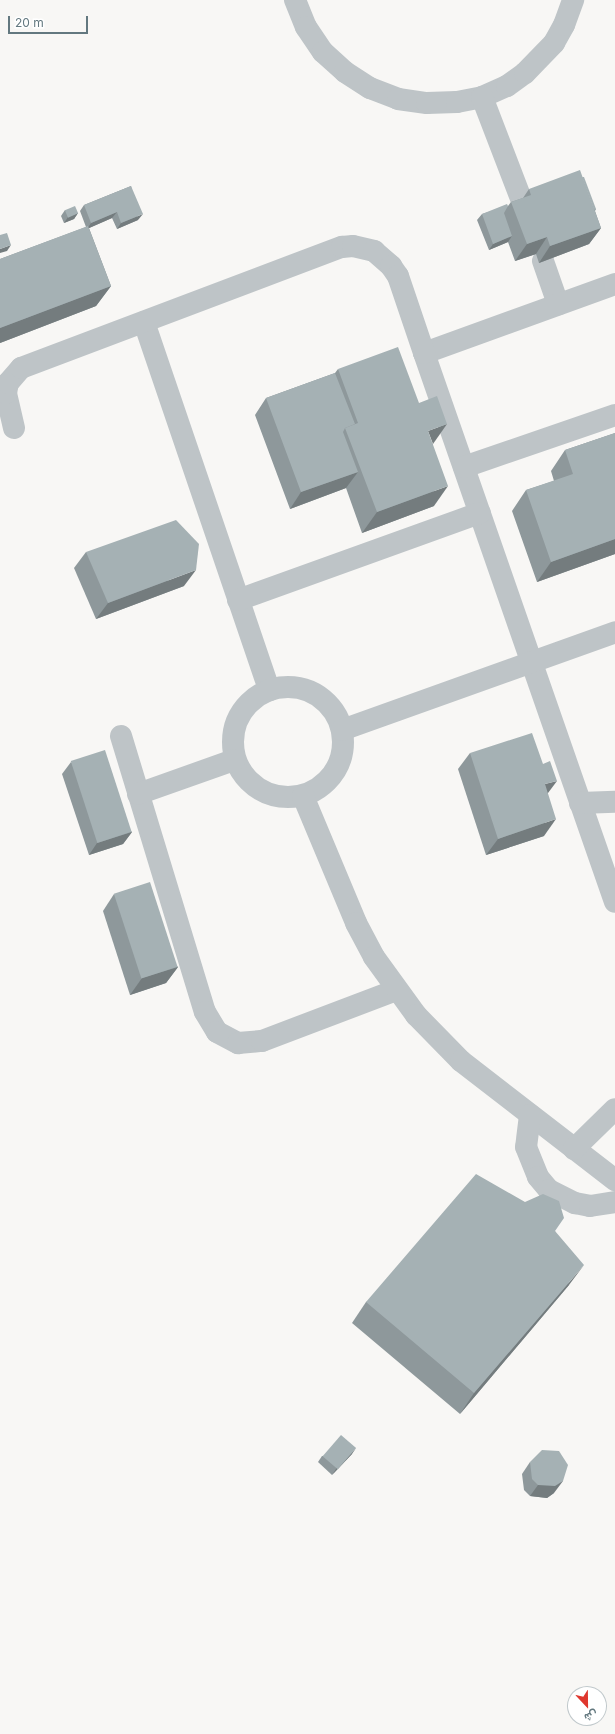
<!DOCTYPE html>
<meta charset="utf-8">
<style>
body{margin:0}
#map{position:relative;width:615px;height:1734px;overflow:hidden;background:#f8f7f5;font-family:Inter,Vazirmatn,sans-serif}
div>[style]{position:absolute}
.minor>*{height:22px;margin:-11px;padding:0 11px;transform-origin:11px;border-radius:11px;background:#bec4c7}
.minor>.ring{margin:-11px;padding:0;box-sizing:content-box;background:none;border:22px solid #bec4c7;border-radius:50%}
.wall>*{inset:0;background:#8e989b}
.shaded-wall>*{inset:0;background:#747c7e}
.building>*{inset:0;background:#a5b1b4;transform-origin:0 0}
span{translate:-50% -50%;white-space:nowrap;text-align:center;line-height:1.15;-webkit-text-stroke:4px #fff;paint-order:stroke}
.north{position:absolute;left:567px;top:1686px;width:40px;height:40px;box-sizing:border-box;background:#fff;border:1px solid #c1c9cc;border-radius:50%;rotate:158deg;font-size:11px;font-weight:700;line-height:16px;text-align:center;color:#63787f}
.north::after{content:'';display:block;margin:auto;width:14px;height:18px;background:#df372e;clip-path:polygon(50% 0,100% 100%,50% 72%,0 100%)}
.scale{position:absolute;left:8px;top:16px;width:80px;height:18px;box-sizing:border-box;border:2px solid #63787f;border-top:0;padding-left:5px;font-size:12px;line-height:14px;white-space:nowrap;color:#63787f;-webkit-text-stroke:3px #fff;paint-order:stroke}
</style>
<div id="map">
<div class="minor">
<div style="left:295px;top:0;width:29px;rotate:68deg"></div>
<div style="left:306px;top:27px;width:30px;rotate:56deg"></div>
<div style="left:323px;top:52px;width:30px;rotate:42deg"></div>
<div style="left:345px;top:72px;width:30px;rotate:33deg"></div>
<div style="left:370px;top:88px;width:30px;rotate:21deg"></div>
<div style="left:398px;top:99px;width:29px;rotate:8deg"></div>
<div style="left:427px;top:103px;width:30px;rotate:-2deg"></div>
<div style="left:457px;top:102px;width:25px;rotate:-11deg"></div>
<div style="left:482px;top:97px;width:27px;rotate:-24deg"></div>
<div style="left:507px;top:86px;width:22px;rotate:-36deg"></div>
<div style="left:525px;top:73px;width:42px;rotate:-46deg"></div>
<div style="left:554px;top:43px;width:21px;rotate:-61deg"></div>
<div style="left:564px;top:25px;width:27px;rotate:-70deg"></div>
<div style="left:482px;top:97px;width:115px;rotate:69deg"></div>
<div style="left:543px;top:261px;width:46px;rotate:70.8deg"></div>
<div style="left:615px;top:284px;width:203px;rotate:160.1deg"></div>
<div style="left:424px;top:353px;width:581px;rotate:70.82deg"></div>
<div style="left:144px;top:322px;width:389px;rotate:71.2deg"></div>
<div style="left:14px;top:428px;width:36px;rotate:-103deg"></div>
<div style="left:6px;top:393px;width:10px;rotate:-79deg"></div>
<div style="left:8px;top:383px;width:20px;rotate:-49deg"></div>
<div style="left:21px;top:368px;width:343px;rotate:-20.7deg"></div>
<div style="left:342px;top:247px;width:11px;rotate:-5deg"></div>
<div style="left:353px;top:246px;width:22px;rotate:13deg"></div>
<div style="left:374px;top:251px;width:23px;rotate:41deg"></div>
<div style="left:391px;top:266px;width:12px;rotate:55deg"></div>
<div style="left:398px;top:276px;width:81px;rotate:71.3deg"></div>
<div style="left:464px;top:467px;width:160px;rotate:-19deg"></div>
<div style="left:238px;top:600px;width:257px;rotate:-19.8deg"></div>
<div class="ring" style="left:233px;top:687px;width:88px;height:88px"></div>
<div style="left:342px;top:730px;width:290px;rotate:-19.7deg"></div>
<div style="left:121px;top:736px;width:288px;rotate:73.1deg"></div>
<div style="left:205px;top:1012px;width:23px;rotate:59deg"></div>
<div style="left:217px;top:1032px;width:24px;rotate:28deg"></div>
<div style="left:238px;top:1043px;width:24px;rotate:-5deg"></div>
<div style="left:262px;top:1041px;width:143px;rotate:-20.8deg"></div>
<div style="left:138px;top:794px;width:102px;rotate:-19.5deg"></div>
<div style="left:303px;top:796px;width:138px;rotate:67.3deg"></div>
<div style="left:356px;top:923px;width:38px;rotate:62deg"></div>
<div style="left:374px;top:957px;width:72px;rotate:54.1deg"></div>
<div style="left:416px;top:1015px;width:64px;rotate:45.6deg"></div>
<div style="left:461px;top:1061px;width:195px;rotate:37.7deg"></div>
<div style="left:580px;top:803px;width:35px;rotate:-2deg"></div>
<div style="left:530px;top:1115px;width:32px;rotate:97deg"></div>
<div style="left:526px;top:1147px;width:32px;rotate:68deg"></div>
<div style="left:538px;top:1177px;width:17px;rotate:50deg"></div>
<div style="left:549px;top:1190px;width:29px;rotate:27deg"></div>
<div style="left:575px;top:1203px;width:15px;rotate:11deg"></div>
<div style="left:590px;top:1206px;width:25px;rotate:-9deg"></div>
<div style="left:574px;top:1149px;width:57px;rotate:-44.3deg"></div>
</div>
<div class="wall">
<div style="clip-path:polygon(131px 186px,138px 220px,117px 229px,112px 218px,89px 228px,111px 286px,96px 306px,0 343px,0 259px,86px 227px,80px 211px,84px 205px)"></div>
<div style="clip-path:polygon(529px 189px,596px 209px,595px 211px,601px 228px,589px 244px,539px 263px,536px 254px,515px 261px,508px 242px,489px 250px,477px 220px,482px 214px,508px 206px,511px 202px,523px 198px)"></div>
<div style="clip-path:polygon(65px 210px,78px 213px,74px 219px,64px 223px,61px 216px)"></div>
<div style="clip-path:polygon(338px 369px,433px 444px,434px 506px,362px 533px,346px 488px,290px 509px,255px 415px,266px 398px,335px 373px)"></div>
<div style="clip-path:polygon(615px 433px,615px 554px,537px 582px,512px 511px,526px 490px,554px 481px,551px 471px,565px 450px)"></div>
<div style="clip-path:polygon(86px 552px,184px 586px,96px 619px,74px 568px)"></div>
<div style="clip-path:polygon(470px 753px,548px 793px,544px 836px,486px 855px,458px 769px)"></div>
<div style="clip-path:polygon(71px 762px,132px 832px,123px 844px,89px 855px,62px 774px)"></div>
<div style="clip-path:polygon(114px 894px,178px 967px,166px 983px,130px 995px,103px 911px)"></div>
<div style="clip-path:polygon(555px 1231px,569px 1285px,460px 1414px,352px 1323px,366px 1302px)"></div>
<div style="clip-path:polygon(352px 1454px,332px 1475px,318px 1462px,322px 1456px)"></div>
<div style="clip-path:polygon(530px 1462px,554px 1493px,547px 1498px,530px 1496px,524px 1490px,522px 1474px)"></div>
</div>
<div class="shaded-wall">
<div style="clip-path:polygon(117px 212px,112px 218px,87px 229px,91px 223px)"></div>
<div style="clip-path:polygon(78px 213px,74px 219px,64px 223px,68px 217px)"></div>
<div style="clip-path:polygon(143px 214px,138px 220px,117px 229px,121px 223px)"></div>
<div style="clip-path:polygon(601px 228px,589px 244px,539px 263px,550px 246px)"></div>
<div style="clip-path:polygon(512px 236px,508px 242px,489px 250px,493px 244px)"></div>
<div style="clip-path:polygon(547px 237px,536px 254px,515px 261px,527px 244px)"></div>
<div style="clip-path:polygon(11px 245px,7px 251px,0 253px,0 249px)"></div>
<div style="clip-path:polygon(111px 286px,96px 306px,0 343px,0 328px)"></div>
<div style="clip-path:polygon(447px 424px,433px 444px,428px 431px)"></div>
<div style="clip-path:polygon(358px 472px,346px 488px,290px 509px,301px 492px)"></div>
<div style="clip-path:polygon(448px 486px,434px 506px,362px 533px,377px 512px)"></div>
<div style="clip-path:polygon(615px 539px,615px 554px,537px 582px,551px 562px)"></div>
<div style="clip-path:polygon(196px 570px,184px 586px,96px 619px,108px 603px)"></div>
<div style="clip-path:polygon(557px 781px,545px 797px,545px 784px)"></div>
<div style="clip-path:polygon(556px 819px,544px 836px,486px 855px,498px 839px)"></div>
<div style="clip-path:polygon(132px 832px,123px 844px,89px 855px,97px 843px)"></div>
<div style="clip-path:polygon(178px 967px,166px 983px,130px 995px,142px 978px)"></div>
<div style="clip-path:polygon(584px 1265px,569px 1285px,460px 1414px,474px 1393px)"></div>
<div style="clip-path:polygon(356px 1448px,352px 1454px,332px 1475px,336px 1469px)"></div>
<div style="clip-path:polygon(563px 1481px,554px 1493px,547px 1498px,530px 1496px,538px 1485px)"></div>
</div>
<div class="building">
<div style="clip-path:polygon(580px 170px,601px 228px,550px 246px,547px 237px,527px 244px,511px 202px,531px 195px,529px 189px)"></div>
<div style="clip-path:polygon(582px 177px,584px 177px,596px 209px,594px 210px)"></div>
<div style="clip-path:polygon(131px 186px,143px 214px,121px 223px,117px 212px,91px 223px,84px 205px)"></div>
<div style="clip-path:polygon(507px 204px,508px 206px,504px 213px,512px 236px,493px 244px,482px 214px)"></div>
<div style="left:75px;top:206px;width:8px;height:11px;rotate:67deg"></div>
<div style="clip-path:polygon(88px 226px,111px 286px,0 328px,0 259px)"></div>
<div style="clip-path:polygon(7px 233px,11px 245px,0 249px,0 235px)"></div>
<div style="clip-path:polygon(398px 347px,419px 403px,437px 396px,447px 424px,428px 431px,448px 486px,377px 512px,345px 428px,358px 423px,338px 369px)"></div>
<div style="clip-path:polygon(335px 373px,355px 424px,345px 428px,343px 432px,358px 472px,301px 492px,266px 398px)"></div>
<div style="clip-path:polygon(615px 433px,615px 539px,551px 562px,526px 490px,573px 474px,565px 450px)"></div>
<div style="clip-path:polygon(176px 520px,199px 544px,196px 570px,108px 603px,86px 552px)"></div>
<div style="clip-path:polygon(532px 733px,543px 764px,550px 761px,557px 781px,545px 784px,556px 819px,498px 839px,470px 753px)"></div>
<div style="left:105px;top:750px;width:86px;height:36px;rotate:72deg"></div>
<div style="left:150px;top:882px;width:89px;height:38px;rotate:72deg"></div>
<div style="clip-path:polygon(476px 1174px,525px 1202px,543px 1194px,559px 1201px,564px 1218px,555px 1231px,584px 1265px,474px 1393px,366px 1302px)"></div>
<div style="left:341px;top:1435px;width:20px;height:28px;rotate:41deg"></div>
<div style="clip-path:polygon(542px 1450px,559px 1451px,568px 1465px,563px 1481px,555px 1486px,538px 1485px,532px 1479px,530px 1462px)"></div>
</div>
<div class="north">ش</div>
<div class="scale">20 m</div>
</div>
